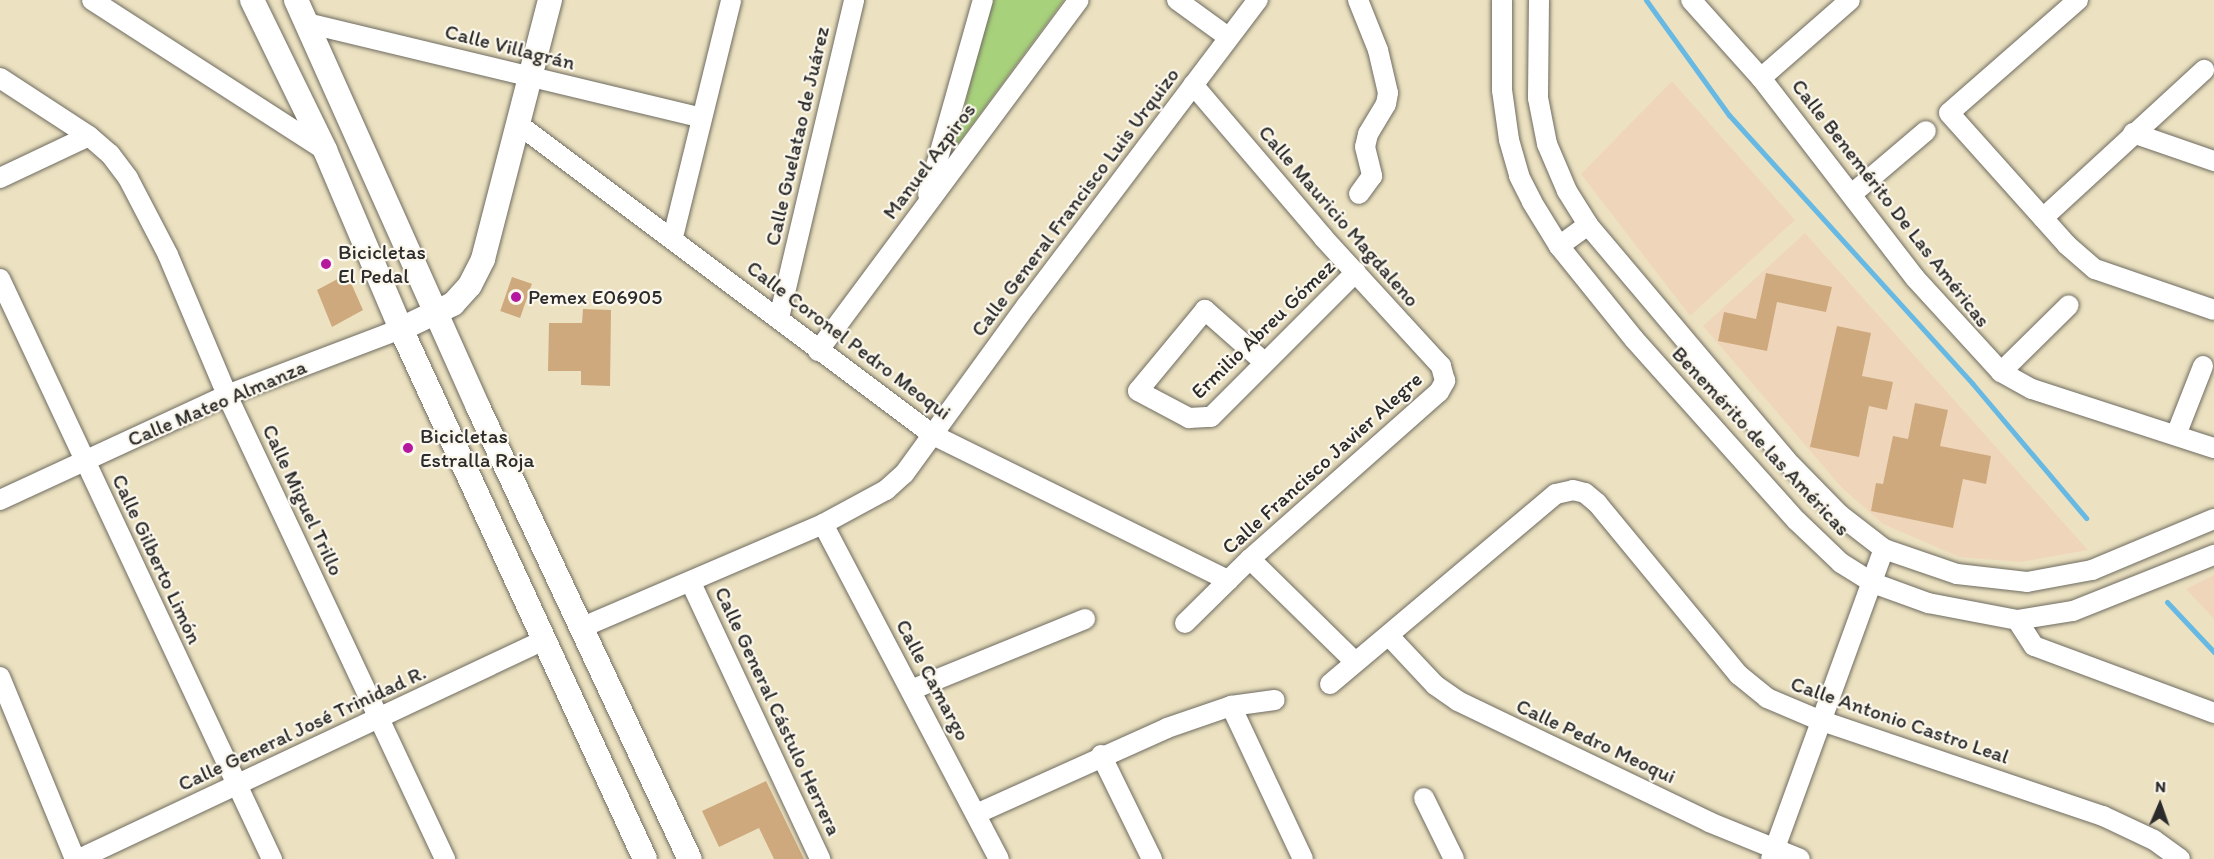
<!DOCTYPE html>
<meta charset="utf-8">
<style>
body{margin:0}
#map{position:relative;width:2214px;height:859px;overflow:hidden;background:#ece2c1;font-family:Itim,sans-serif}
div>[style]{position:absolute}
.built>*{inset:0;background:#efd6bb}
.green>*{inset:0;background:#a8d17c}
.stream>*{height:5px;margin:-2.5px;padding:0 2.5px;transform-origin:2.5px;border-radius:2.5px;background:#67b9e3}
.building>*{inset:0;background:#cea97d;transform-origin:0 0}
.roads{filter:drop-shadow(0 0 2px #6f6b60) drop-shadow(0 0 2px #6f6b60)}
.minor>*{height:20px;margin:-10px;padding:0 10px;transform-origin:10px;border-radius:10px;background:#fff}
.major>*{height:24px;margin:-12px;padding:0 12px;transform-origin:12px;border-radius:12px;background:#fff}
.dots>*{width:16px;height:16px;translate:-50% -50%;box-sizing:border-box;border:3px solid #fbf7ec;border-radius:50%}
span{translate:-50% -50%;white-space:nowrap;text-align:center;line-height:1.15;-webkit-text-stroke:4.5px #fbf7ec;paint-order:stroke}
.street-label{font-size:21px;color:#2b2b2b}
.poi-label{font-size:21px;color:#2b2b2b}
.left{translate:0 -50%;text-align:left}
.north{position:absolute;left:2130px;top:775px;width:60px;height:60px;-webkit-text-stroke:4px #fbf7ec;paint-order:stroke;rotate:2deg;font-size:16px;font-weight:700;line-height:24px;text-align:center;color:#2b2b2b}
.north::after{content:'';display:block;margin:auto;width:21px;height:27px;background:#2b2b2b;clip-path:polygon(50% 0,100% 100%,50% 72%,0 100%)}
</style>
<div id="map">
<div class="built">
<div style="clip-path:polygon(1672px 81px,1795px 220px,1690px 316px,1581px 174px)"></div>
<div style="clip-path:polygon(1805px 233px,2088px 550px,2021px 562px,1959px 557px,1883px 524px,1842px 488px,1703px 326px)"></div>
<div style="clip-path:polygon(2214px 575px,2214px 619px,2186px 589px)"></div>
</div>
<div class="green">
<div style="clip-path:polygon(991px 0,1064px 0,954px 149px)"></div>
</div>
<div class="stream">
<div style="left:1646px;top:0;width:142px;rotate:54.2deg"></div>
<div style="left:1729px;top:115px;width:362px;rotate:47.8deg"></div>
<div style="left:1972px;top:383px;width:177px;rotate:49.8deg"></div>
<div style="left:2167px;top:602px;width:69px;rotate:46.8deg"></div>
</div>
<div class="building">
<div style="clip-path:polygon(1766px 273px,1832px 287px,1826px 312px,1777px 302px,1767px 351px,1718px 341px,1724px 312px,1756px 319px)"></div>
<div style="clip-path:polygon(347px 274px,363px 310px,332px 327px,317px 290px)"></div>
<div style="left:512px;top:277px;width:21px;height:36px;rotate:19deg"></div>
<div style="clip-path:polygon(583px 309px,611px 310px,610px 386px,581px 385px,581px 371px,548px 371px,549px 323px,582px 323px)"></div>
<div style="clip-path:polygon(1837px 326px,1871px 333px,1862px 376px,1893px 382px,1887px 410px,1869px 406px,1859px 457px,1810px 447px)"></div>
<div style="clip-path:polygon(1915px 403px,1948px 410px,1940px 446px,1991px 456px,1986px 484px,1963px 479px,1953px 528px,1871px 511px,1876px 483px,1883px 484px,1893px 436px,1908px 439px)"></div>
<div style="clip-path:polygon(766px 781px,804px 859px,774px 859px,759px 828px,719px 847px,702px 811px)"></div>
</div>
<div class="roads">
<div class="minor">
<div style="left:92px;top:0;width:277px;rotate:32.8deg"></div>
<div style="left:1177px;top:0;width:63px;rotate:36deg"></div>
<div style="left:1358px;top:0;width:54px;rotate:68.2deg"></div>
<div style="left:1378px;top:50px;width:44px;rotate:76.9deg"></div>
<div style="left:1388px;top:93px;width:11px;rotate:100deg"></div>
<div style="left:1386px;top:104px;width:35px;rotate:121deg"></div>
<div style="left:1368px;top:134px;width:13px;rotate:103deg"></div>
<div style="left:1365px;top:147px;width:30px;rotate:76deg"></div>
<div style="left:1372px;top:176px;width:22px;rotate:126deg"></div>
<div style="left:1502px;top:0;width:90px;rotate:90deg"></div>
<div style="left:1502px;top:90px;width:50px;rotate:82deg"></div>
<div style="left:1509px;top:140px;width:37px;rotate:74deg"></div>
<div style="left:1519px;top:176px;width:29px;rotate:63deg"></div>
<div style="left:1532px;top:202px;width:52px;rotate:58.5deg"></div>
<div style="left:1559px;top:246px;width:119px;rotate:51.1deg"></div>
<div style="left:1634px;top:339px;width:244px;rotate:48.2deg"></div>
<div style="left:1797px;top:521px;width:61px;rotate:43.7deg"></div>
<div style="left:1841px;top:563px;width:38px;rotate:32deg"></div>
<div style="left:1873px;top:583px;width:59px;rotate:20deg"></div>
<div style="left:1928px;top:603px;width:91px;rotate:10.8deg"></div>
<div style="left:2017px;top:620px;width:57px;rotate:-9.1deg"></div>
<div style="left:2073px;top:611px;width:152px;rotate:-21.7deg"></div>
<div style="left:1539px;top:0;width:98px;rotate:90.6deg"></div>
<div style="left:1538px;top:98px;width:47px;rotate:78.9deg"></div>
<div style="left:1547px;top:144px;width:51px;rotate:66.9deg"></div>
<div style="left:1567px;top:191px;width:40px;rotate:58deg"></div>
<div style="left:1588px;top:225px;width:314px;rotate:49.8deg"></div>
<div style="left:1791px;top:465px;width:70px;rotate:45.6deg"></div>
<div style="left:1840px;top:515px;width:56px;rotate:37.7deg"></div>
<div style="left:1884px;top:549px;width:77px;rotate:18.9deg"></div>
<div style="left:1957px;top:574px;width:70px;rotate:6.5deg"></div>
<div style="left:2027px;top:582px;width:66px;rotate:-10.5deg"></div>
<div style="left:2092px;top:570px;width:132px;rotate:-22.7deg"></div>
<div style="left:1691px;top:0;width:105px;rotate:48.1deg"></div>
<div style="left:1761px;top:78px;width:252px;rotate:52.4deg"></div>
<div style="left:1915px;top:278px;width:127px;rotate:47.5deg"></div>
<div style="left:2001px;top:372px;width:35px;rotate:29deg"></div>
<div style="left:2032px;top:389px;width:191px;rotate:18deg"></div>
<div style="left:2078px;top:0;width:171px;rotate:138.8deg"></div>
<div style="left:1949px;top:113px;width:177px;rotate:48.2deg"></div>
<div style="left:2067px;top:245px;width:37px;rotate:41deg"></div>
<div style="left:2095px;top:269px;width:126px;rotate:19deg"></div>
<div style="left:307px;top:23px;width:406px;rotate:13.5deg"></div>
<div style="left:0;top:78px;width:106px;rotate:33.1deg"></div>
<div style="left:89px;top:136px;width:28px;rotate:41deg"></div>
<div style="left:110px;top:154px;width:30px;rotate:53deg"></div>
<div style="left:128px;top:178px;width:87px;rotate:62.5deg"></div>
<div style="left:168px;top:255px;width:152px;rotate:67.1deg"></div>
<div style="left:227px;top:395px;width:513px;rotate:64.83deg"></div>
<div style="left:1761px;top:78px;width:118px;rotate:-41.2deg"></div>
<div style="left:518px;top:124px;width:519px;rotate:36.85deg"></div>
<div style="left:933px;top:435px;width:329px;rotate:26.2deg"></div>
<div style="left:2133px;top:133px;width:86px;rotate:19.1deg"></div>
<div style="left:0;top:178px;width:98px;rotate:-25.3deg"></div>
<div style="left:928px;top:194px;width:202px;rotate:-74.2deg"></div>
<div style="left:1852px;top:194px;width:97px;rotate:-40.4deg"></div>
<div style="left:2043px;top:218px;width:219px;rotate:-42.6deg"></div>
<div style="left:673px;top:237px;width:244px;rotate:-76.2deg"></div>
<div style="left:1559px;top:246px;width:36px;rotate:-36deg"></div>
<div style="left:0;top:279px;width:641px;rotate:64.88deg"></div>
<div style="left:779px;top:318px;width:327px;rotate:-76.7deg"></div>
<div style="left:818px;top:351px;width:437px;rotate:-53.4deg"></div>
<div style="left:1264px;top:362px;width:79px;rotate:-138.6deg"></div>
<div style="left:1205px;top:310px;width:105px;rotate:129.6deg"></div>
<div style="left:1138px;top:391px;width:58px;rotate:27.9deg"></div>
<div style="left:1189px;top:418px;width:22px;rotate:-3deg"></div>
<div style="left:1211px;top:417px;width:205px;rotate:-45deg"></div>
<div style="left:2001px;top:372px;width:95px;rotate:-44.6deg"></div>
<div style="left:2176px;top:435px;width:74px;rotate:-68.6deg"></div>
<div style="left:0;top:500px;width:250px;rotate:-24.8deg"></div>
<div style="left:227px;top:395px;width:186px;rotate:-20.8deg"></div>
<div style="left:823px;top:524px;width:378px;rotate:62.3deg"></div>
<div style="left:1250px;top:559px;width:147px;rotate:44.4deg"></div>
<div style="left:691px;top:583px;width:305px;rotate:64.9deg"></div>
<div style="left:2017px;top:620px;width:31px;rotate:57deg"></div>
<div style="left:2034px;top:646px;width:192px;rotate:20.4deg"></div>
<div style="left:1185px;top:623px;width:91px;rotate:-44.6deg"></div>
<div style="left:1250px;top:559px;width:252px;rotate:-41.5deg"></div>
<div style="left:1439px;top:392px;width:13px;rotate:-61deg"></div>
<div style="left:1445px;top:381px;width:16px;rotate:-105deg"></div>
<div style="left:1441px;top:366px;width:175px;rotate:-132.5deg"></div>
<div style="left:1323px;top:237px;width:200px;rotate:-130.5deg"></div>
<div style="left:583px;top:627px;width:261px;rotate:-23.2deg"></div>
<div style="left:823px;top:524px;width:72px;rotate:-28.4deg"></div>
<div style="left:886px;top:490px;width:24px;rotate:-42deg"></div>
<div style="left:904px;top:474px;width:209px;rotate:-54deg"></div>
<div style="left:1027px;top:305px;width:383px;rotate:-52.9deg"></div>
<div style="left:1390px;top:637px;width:66px;rotate:46.8deg"></div>
<div style="left:1435px;top:685px;width:28px;rotate:35deg"></div>
<div style="left:1458px;top:701px;width:279px;rotate:25.7deg"></div>
<div style="left:1709px;top:822px;width:98px;rotate:22.1deg"></div>
<div style="left:0;top:677px;width:197px;rotate:67.6deg"></div>
<div style="left:1330px;top:684px;width:295px;rotate:-40.1deg"></div>
<div style="left:1556px;top:494px;width:17px;rotate:-13deg"></div>
<div style="left:1573px;top:490px;width:12px;rotate:14deg"></div>
<div style="left:1585px;top:493px;width:16px;rotate:40deg"></div>
<div style="left:1597px;top:503px;width:223px;rotate:50.5deg"></div>
<div style="left:1739px;top:675px;width:36px;rotate:39deg"></div>
<div style="left:1767px;top:698px;width:56px;rotate:22.9deg"></div>
<div style="left:1819px;top:720px;width:300px;rotate:18.7deg"></div>
<div style="left:2103px;top:816px;width:56px;rotate:25.2deg"></div>
<div style="left:2154px;top:840px;width:32px;rotate:36deg"></div>
<div style="left:911px;top:690px;width:188px;rotate:-22.2deg"></div>
<div style="left:1231px;top:706px;width:169px;rotate:64.8deg"></div>
<div style="left:1101px;top:755px;width:116px;rotate:63.9deg"></div>
<div style="left:1424px;top:798px;width:68px;rotate:63.8deg"></div>
<div style="left:976px;top:814px;width:209px;rotate:-24.2deg"></div>
<div style="left:1167px;top:728px;width:68px;rotate:-19deg"></div>
<div style="left:1231px;top:706px;width:44px;rotate:-7.8deg"></div>
<div style="left:79px;top:859px;width:514px;rotate:-25.22deg"></div>
<div style="left:1771px;top:859px;width:330px;rotate:-70deg"></div>
</div>
<div class="major">
<div style="left:252px;top:0;width:167px;rotate:64deg"></div>
<div style="left:325px;top:150px;width:194px;rotate:67deg"></div>
<div style="left:401px;top:329px;width:583px;rotate:65.28deg"></div>
<div style="left:296px;top:0;width:446px;rotate:65.9deg"></div>
<div style="left:478px;top:407px;width:499px;rotate:64.9deg"></div>
<div style="left:401px;top:329px;width:58px;rotate:-25.7deg"></div>
<div style="left:453px;top:304px;width:25px;rotate:-48deg"></div>
<div style="left:470px;top:285px;width:29px;rotate:-63deg"></div>
<div style="left:483px;top:259px;width:268px;rotate:-75.5deg"></div>
</div>
</div>
<div class="dots">
<div style="left:326px;top:264px;background:#b5179e"></div>
<div style="left:516px;top:297px;background:#b5179e"></div>
<div style="left:408px;top:448px;background:#b5179e"></div>
</div>
<div class="street-label">
<span style="left:510px;top:47px;rotate:14deg">Calle Villagrán</span>
<span style="left:797px;top:136px;rotate:-77deg">Calle Guelatao de Juárez</span>
<span style="left:929px;top:161px;rotate:-53deg">Manuel Azpiros</span>
<span style="left:1075px;top:202px;rotate:-53deg">Calle General Francisco Luis Urquizo</span>
<span style="left:1891px;top:203px;rotate:52deg">Calle Benemérito De Las Américas</span>
<span style="left:1339px;top:216px;rotate:49deg">Calle Mauricio Magdaleno</span>
<span style="left:1263px;top:329px;rotate:-44deg">Ermilio Abreu Gómez</span>
<span style="left:849px;top:340px;rotate:37deg">Calle Coronel Pedro Meoqui</span>
<span style="left:217px;top:403px;rotate:-23deg">Calle Mateo Almanza</span>
<span style="left:1761px;top:441px;rotate:47deg">Benemérito de las Américas</span>
<span style="left:1322px;top:463px;rotate:-42deg">Calle Francisco Javier Alegre</span>
<span style="left:303px;top:500px;rotate:65deg">Calle Miguel Trillo</span>
<span style="left:157px;top:559px;rotate:65deg">Calle Gilberto Limón</span>
<span style="left:933px;top:680px;rotate:62deg">Calle Camargo</span>
<span style="left:778px;top:711px;rotate:65deg">Calle General Cástulo Herrera</span>
<span style="left:1900px;top:720px;rotate:19deg">Calle Antonio Castro Leal</span>
<span style="left:302px;top:728px;rotate:-25deg">Calle General José Trinidad R.</span>
<span style="left:1596px;top:741px;rotate:25deg">Calle Pedro Meoqui</span>
</div>
<div class="poi-label">
<span class="left" style="left:338px;top:264px">Bicicletas<br>El Pedal</span>
<span class="left" style="left:528px;top:297px">Pemex E06905</span>
<span class="left" style="left:420px;top:448px">Bicicletas<br>Estralla Roja</span>
</div>
<div class="north">N</div>
</div>
